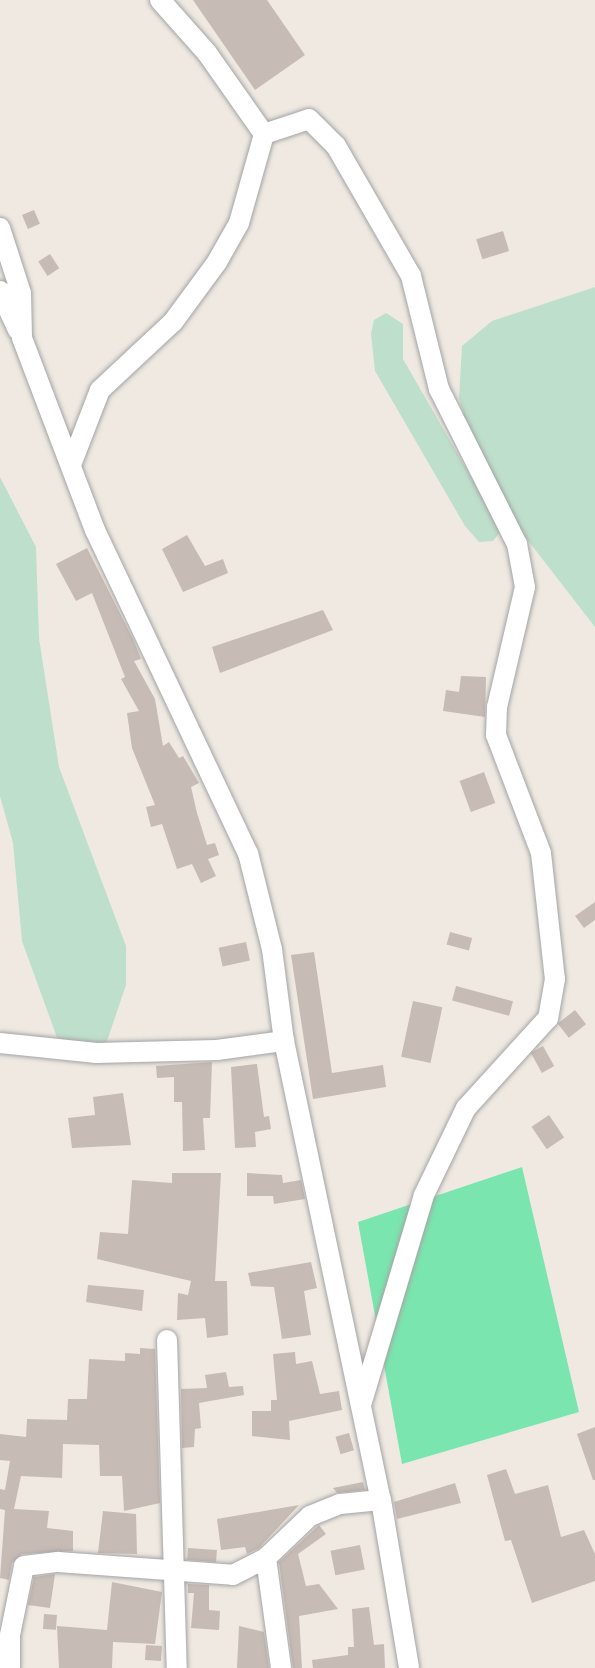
<!DOCTYPE html>
<style>
body{margin:0}
#map{position:relative;width:595px;height:1668px;overflow:hidden;background:#efe9e2;font-family:Lato,sans-serif}
div>[style]{position:absolute}
.wetland>*{inset:0;background:#bedfcc}
.pitch>*{inset:0;background:#7ae5af}
.building>*{inset:0;background:#c7bbb5;transform-origin:0 0}
.roads{filter:drop-shadow(0 0 2px #a4a4a4) drop-shadow(0 0 2px #a4a4a4)}
.minor>*{height:20px;margin:-10px;padding:0 10px;transform-origin:10px;border-radius:10px;background:#fff}
span{translate:-50% -50%;white-space:nowrap;text-align:center;line-height:1.15;-webkit-text-stroke:4.5px #fff;paint-order:stroke}
</style>
<div id="map">
<div class="wetland">
<div style="clip-path:polygon(595px 287px,595px 627px,516px 525px,473px 447px,459px 398px,462px 346px,492px 321px)"></div>
<div style="clip-path:polygon(386px 313px,403px 324px,403px 359px,498px 524px,501px 531px,493px 541px,479px 542px,465px 526px,375px 371px,371px 334px,374px 320px)"></div>
<div style="clip-path:polygon(0 477px,36px 547px,39px 638px,59px 767px,126px 946px,126px 985px,106px 1044px,59px 1043px,22px 941px,13px 843px,0 796px)"></div>
</div>
<div class="pitch">
<div style="clip-path:polygon(522px 1167px,579px 1412px,402px 1464px,358px 1222px)"></div>
</div>
<div class="building">
<div style="clip-path:polygon(193px 0,267px 0,305px 55px,255px 90px)"></div>
<div style="left:34px;top:210px;width:15px;height:13px;rotate:67deg"></div>
<div style="left:503px;top:231px;width:21px;height:28px;rotate:73deg"></div>
<div style="left:50px;top:254px;width:17px;height:14px;rotate:57deg"></div>
<div style="clip-path:polygon(187px 535px,205px 566px,223px 559px,228px 573px,183px 592px,162px 549px)"></div>
<div style="clip-path:polygon(87px 548px,134px 641px,141px 659px,134px 661px,155px 699px,163px 746px,169px 742px,179px 758px,183px 756px,199px 783px,191px 787px,197px 813px,207px 845px,215px 843px,219px 855px,208px 859px,216px 876px,201px 883px,192px 864px,177px 869px,162px 824px,151px 827px,146px 807px,155px 805px,132px 748px,127px 713px,139px 711px,121px 679px,125px 677px,92px 593px,76px 601px,56px 564px)"></div>
<div style="clip-path:polygon(323px 610px,333px 630px,220px 673px,212px 647px)"></div>
<div style="clip-path:polygon(461px 676px,486px 677px,485px 717px,443px 711px,446px 690px,459px 692px)"></div>
<div style="left:484px;top:772px;width:33px;height:26px;rotate:70deg"></div>
<div style="clip-path:polygon(595px 902px,595px 920px,584px 928px,575px 916px)"></div>
<div style="left:450px;top:932px;width:23px;height:13px;rotate:15deg"></div>
<div style="left:246px;top:942px;width:19px;height:28px;rotate:78deg"></div>
<div style="clip-path:polygon(314px 952px,332px 1073px,383px 1065px,386px 1087px,313px 1099px,291px 955px)"></div>
<div style="left:456px;top:986px;width:59px;height:15px;rotate:15deg"></div>
<div style="left:413px;top:1001px;width:30px;height:57px;rotate:12deg"></div>
<div style="left:575px;top:1010px;width:18px;height:22px;rotate:52deg"></div>
<div style="left:543px;top:1046px;width:23px;height:14px;rotate:61deg"></div>
<div style="clip-path:polygon(212px 1062px,210px 1118px,203px 1118px,205px 1150px,183px 1151px,182px 1102px,174px 1102px,174px 1077px,157px 1078px,156px 1066px)"></div>
<div style="clip-path:polygon(257px 1064px,264px 1117px,269px 1116px,271px 1129px,255px 1132px,256px 1147px,235px 1148px,231px 1067px)"></div>
<div style="clip-path:polygon(123px 1093px,131px 1145px,72px 1148px,68px 1118px,95px 1115px,93px 1097px)"></div>
<div style="left:549px;top:1115px;width:27px;height:21px;rotate:56deg"></div>
<div style="clip-path:polygon(172px 1173px,221px 1173px,215px 1281px,227px 1281px,228px 1335px,207px 1338px,205px 1318px,177px 1320px,178px 1293px,188px 1295px,191px 1281px,97px 1259px,100px 1232px,128px 1234px,132px 1180px,172px 1183px)"></div>
<div style="clip-path:polygon(247px 1173px,282px 1175px,283px 1183px,301px 1180px,305px 1199px,274px 1204px,273px 1196px,247px 1196px)"></div>
<div style="clip-path:polygon(311px 1262px,317px 1288px,304px 1291px,311px 1335px,282px 1339px,274px 1287px,251px 1286px,248px 1273px)"></div>
<div style="clip-path:polygon(88px 1285px,144px 1290px,142px 1311px,86px 1302px)"></div>
<div style="clip-path:polygon(140px 1348px,155px 1349px,160px 1503px,124px 1511px,122px 1476px,100px 1476px,99px 1445px,63px 1444px,62px 1478px,21px 1476px,14px 1509px,49px 1511px,47px 1528px,73px 1531px,73px 1551px,22px 1554px,12px 1563px,9px 1580px,0 1578px,5px 1510px,0 1509px,0 1489px,5px 1490px,10px 1461px,0 1460px,0 1434px,26px 1437px,27px 1419px,67px 1420px,68px 1399px,87px 1399px,89px 1359px,125px 1361px,125px 1353px,140px 1354px)"></div>
<div style="clip-path:polygon(295px 1352px,296px 1364px,312px 1361px,320px 1394px,339px 1391px,342px 1410px,289px 1421px,290px 1440px,252px 1436px,252px 1411px,271px 1411px,271px 1400px,277px 1400px,273px 1354px)"></div>
<div style="clip-path:polygon(226px 1372px,229px 1387px,243px 1386px,244px 1395px,199px 1403px,201px 1428px,195px 1429px,194px 1447px,182px 1448px,181px 1389px,207px 1388px,205px 1375px)"></div>
<div style="clip-path:polygon(595px 1427px,595px 1480px,593px 1480px,577px 1434px)"></div>
<div style="left:349px;top:1433px;width:18px;height:14px;rotate:74deg"></div>
<div style="clip-path:polygon(506px 1469px,515px 1494px,548px 1485px,561px 1537px,584px 1530px,595px 1554px,595px 1581px,532px 1603px,511px 1540px,505px 1541px,487px 1475px)"></div>
<div style="clip-path:polygon(363px 1482px,365px 1490px,337px 1493px,333px 1488px)"></div>
<div style="clip-path:polygon(455px 1483px,461px 1503px,397px 1519px,394px 1502px)"></div>
<div style="clip-path:polygon(299px 1505px,259px 1548px,247px 1554px,245px 1547px,221px 1550px,217px 1519px)"></div>
<div style="clip-path:polygon(103px 1511px,136px 1514px,137px 1554px,98px 1553px)"></div>
<div style="clip-path:polygon(319px 1525px,326px 1534px,298px 1554px,306px 1586px,319px 1584px,338px 1609px,299px 1616px,302px 1668px,293px 1668px,279px 1562px)"></div>
<div style="left:360px;top:1545px;width:25px;height:30px;rotate:79deg"></div>
<div style="left:188px;top:1548px;width:29px;height:12px;rotate:4deg"></div>
<div style="clip-path:polygon(55px 1574px,50px 1608px,28px 1605px,34px 1577px)"></div>
<div style="clip-path:polygon(112px 1582px,162px 1592px,155px 1644px,113px 1642px,112px 1668px,59px 1668px,57px 1626px,107px 1630px)"></div>
<div style="clip-path:polygon(188px 1584px,209px 1585px,209px 1610px,220px 1611px,219px 1630px,191px 1628px,194px 1593px,188px 1593px)"></div>
<div style="clip-path:polygon(369px 1607px,374px 1645px,384px 1644px,385px 1668px,313px 1668px,312px 1660px,348px 1655px,348px 1647px,354px 1647px,352px 1609px)"></div>
<div style="left:44px;top:1614px;width:13px;height:15px;rotate:4deg"></div>
<div style="clip-path:polygon(239px 1626px,264px 1632px,269px 1668px,237px 1668px)"></div>
<div style="left:146px;top:1645px;width:16px;height:15px;rotate:4deg"></div>
</div>
<div class="roads">
<div class="minor">
<div style="left:160px;top:0;width:71px;rotate:48.4deg"></div>
<div style="left:207px;top:53px;width:99px;rotate:54.9deg"></div>
<div style="left:264px;top:134px;width:47px;rotate:-18.4deg"></div>
<div style="left:309px;top:119px;width:38px;rotate:45deg"></div>
<div style="left:336px;top:146px;width:150px;rotate:60deg"></div>
<div style="left:411px;top:276px;width:116px;rotate:76.1deg"></div>
<div style="left:439px;top:389px;width:174px;rotate:63.3deg"></div>
<div style="left:517px;top:544px;width:44px;rotate:79.5deg"></div>
<div style="left:525px;top:587px;width:123px;rotate:103.1deg"></div>
<div style="left:497px;top:707px;width:28px;rotate:92deg"></div>
<div style="left:496px;top:735px;width:126px;rotate:69.1deg"></div>
<div style="left:541px;top:853px;width:127px;rotate:83.7deg"></div>
<div style="left:555px;top:979px;width:40px;rotate:100deg"></div>
<div style="left:548px;top:1018px;width:122px;rotate:132.3deg"></div>
<div style="left:466px;top:1108px;width:97px;rotate:115.8deg"></div>
<div style="left:424px;top:1195px;width:219px;rotate:106.7deg"></div>
<div style="left:0;top:228px;width:68px;rotate:72.1deg"></div>
<div style="left:21px;top:293px;width:45px;rotate:88.7deg"></div>
<div style="left:22px;top:338px;width:205px;rotate:69.2deg"></div>
<div style="left:95px;top:530px;width:357px;rotate:64.7deg"></div>
<div style="left:248px;top:853px;width:99px;rotate:76deg"></div>
<div style="left:272px;top:949px;width:93px;rotate:82.6deg"></div>
<div style="left:284px;top:1041px;width:469px;rotate:78.1deg"></div>
<div style="left:381px;top:1500px;width:170px;rotate:80.5deg"></div>
<div style="left:0;top:291px;width:43px;rotate:65.2deg"></div>
<div style="left:71px;top:465px;width:80px;rotate:-68.9deg"></div>
<div style="left:100px;top:390px;width:100px;rotate:-43deg"></div>
<div style="left:173px;top:322px;width:74px;rotate:-53.7deg"></div>
<div style="left:217px;top:262px;width:45px;rotate:-60.6deg"></div>
<div style="left:239px;top:223px;width:92px;rotate:-74.3deg"></div>
<div style="left:0;top:1043px;width:97px;rotate:5.9deg"></div>
<div style="left:96px;top:1053px;width:121px;rotate:-1.4deg"></div>
<div style="left:217px;top:1050px;width:68px;rotate:-7.7deg"></div>
<div style="left:167px;top:1340px;width:328px;rotate:88.3deg"></div>
<div style="left:266px;top:1558px;width:111px;rotate:82.2deg"></div>
<div style="left:10px;top:1668px;width:33px;rotate:-90deg"></div>
<div style="left:10px;top:1635px;width:70px;rotate:-78.5deg"></div>
<div style="left:24px;top:1566px;width:34px;rotate:-7deg"></div>
<div style="left:58px;top:1562px;width:175px;rotate:4.2deg"></div>
<div style="left:233px;top:1575px;width:37px;rotate:-27deg"></div>
<div style="left:266px;top:1558px;width:61px;rotate:-43.7deg"></div>
<div style="left:310px;top:1516px;width:32px;rotate:-22deg"></div>
<div style="left:340px;top:1504px;width:41px;rotate:-5.6deg"></div>
</div>
</div>
</div>
